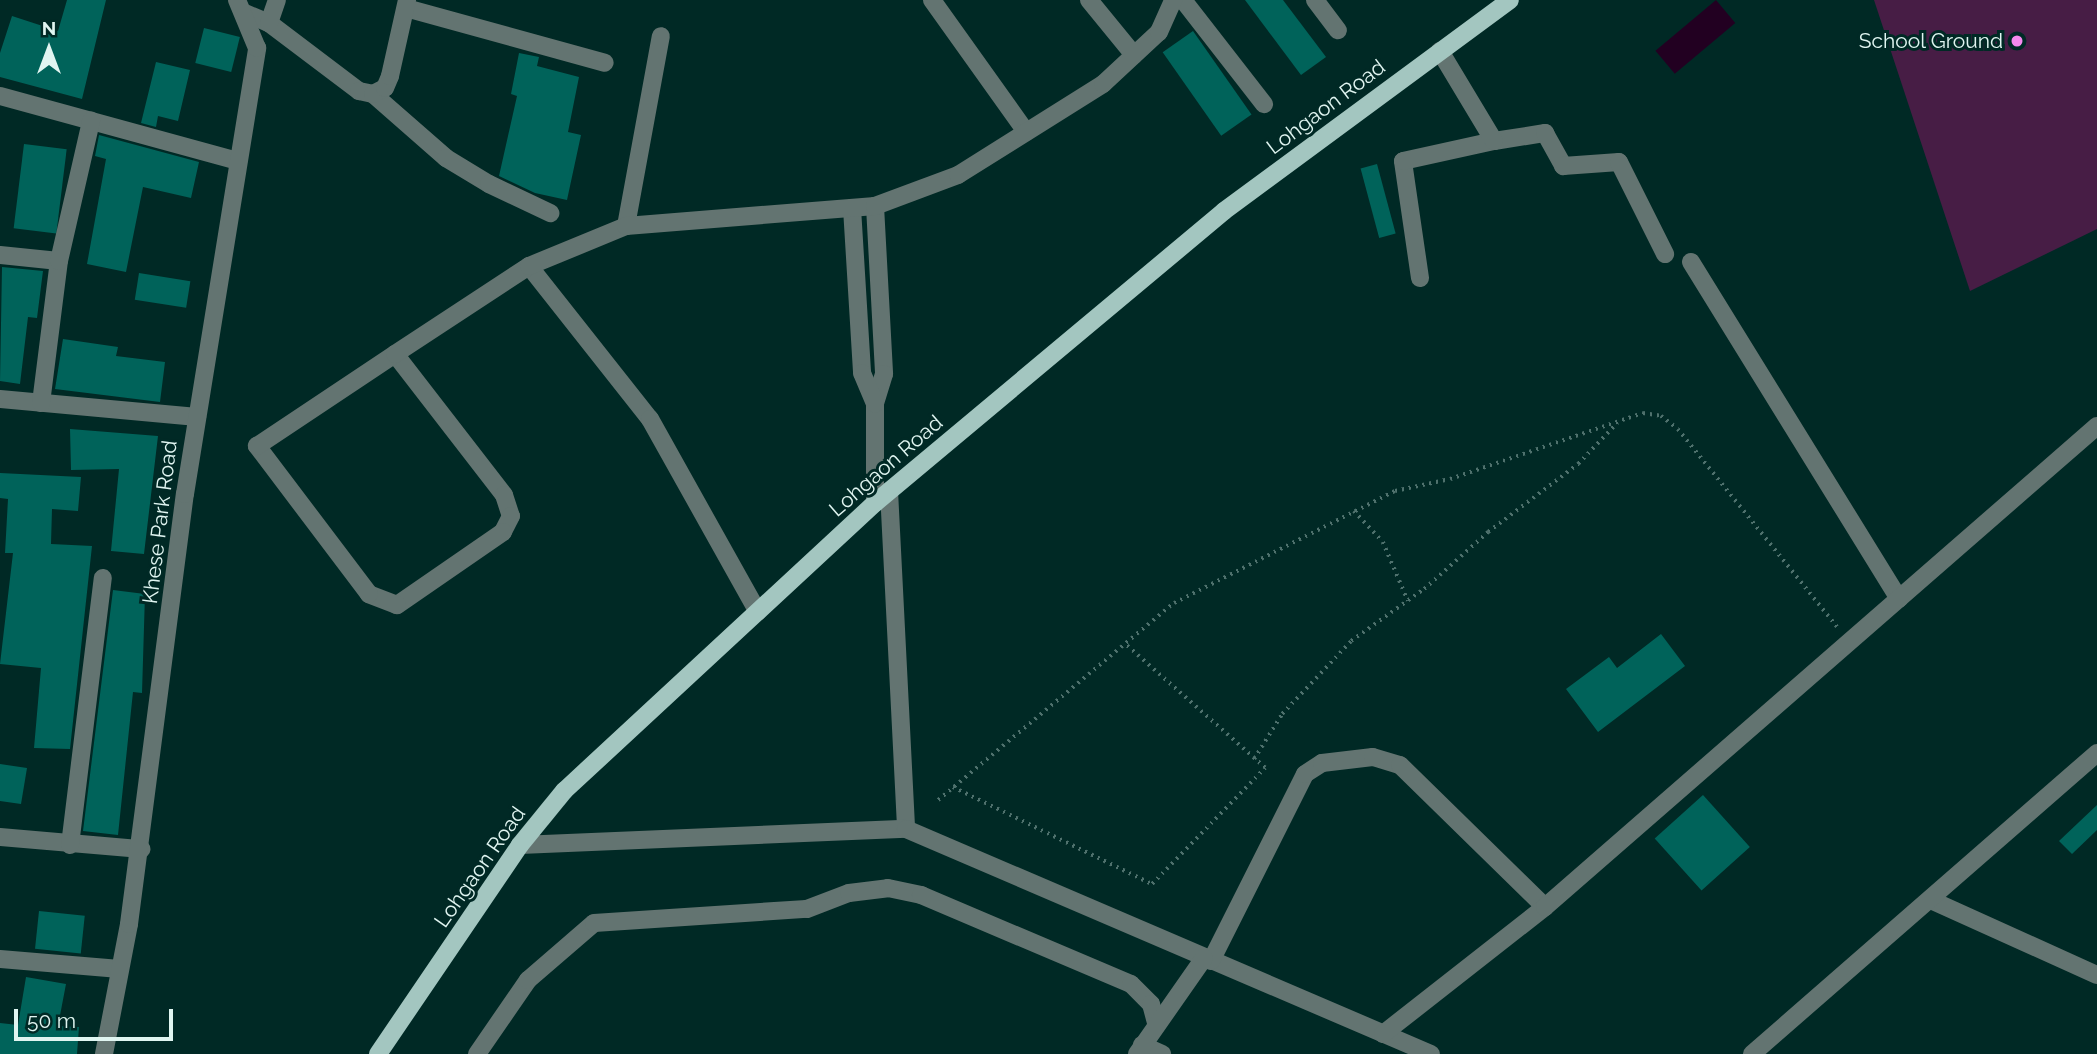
<!DOCTYPE html>
<style>
body{margin:0}
#map{position:relative;width:2097px;height:1054px;overflow:hidden;background:#002925;font-family:Raleway,sans-serif}
div>[style]{position:absolute}
.green>*{inset:0;background:#471d45}
.water>*{inset:0;background:#220021;transform-origin:0 0}
.building>*{inset:0;background:#00635a;transform-origin:0 0}
.path>*{height:3.5px;margin-top:-1.75px;transform-origin:0;background:repeating-linear-gradient(90deg,#4f716d 0 2px,transparent 0 7px)}
.minor>*{height:18px;margin:-9px;padding:0 9px;transform-origin:9px;border-radius:9px;background:#637471}
.major>*{height:18px;margin:-9px;padding:0 9px;transform-origin:9px;border-radius:9px;background:#a3c6c0}
.dots>*{width:19px;height:19px;translate:-50% -50%;box-sizing:border-box;border:4px solid #002925;border-radius:50%}
span{translate:-50% -50%;white-space:nowrap;text-align:center;line-height:1.15;-webkit-text-stroke:6px #002925;paint-order:stroke}
.poi-label{font-size:21px;color:#e0f5f1}
.right{translate:-100% -50%;text-align:right}
.street-label{font-size:21px;color:#e0f5f1}
.north{position:absolute;left:14px;top:14px;width:70px;height:70px;-webkit-text-stroke:5px #002925;paint-order:stroke;rotate:0deg;font-size:19px;font-weight:700;line-height:28px;text-align:center;color:#e0f5f1}
.north::after{content:'';display:block;margin:auto;width:24px;height:32px;background:#e0f5f1;clip-path:polygon(50% 0,100% 100%,50% 72%,0 100%)}
.scale{position:absolute;left:14px;top:1009px;width:159px;height:32px;box-sizing:border-box;border:4px solid #e0f5f1;border-top:0;padding-left:9px;font-size:21px;line-height:24px;white-space:nowrap;color:#e0f5f1;-webkit-text-stroke:5px #002925;paint-order:stroke}
</style>
<div id="map">
<div class="green">
<div style="clip-path:polygon(1874px 0,2097px 0,2097px 229px,1970px 291px)"></div>
</div>
<div class="water">
<div style="left:1716px;top:0;width:30px;height:79px;rotate:50deg"></div>
</div>
<div class="building">
<div style="clip-path:polygon(67px 0,106px 0,82px 99px,0 77px,0 53px,12px 16px,58px 31px)"></div>
<div style="clip-path:polygon(1245px 0,1283px 0,1326px 57px,1301px 75px)"></div>
<div style="left:204px;top:28px;width:37px;height:36px;rotate:14deg"></div>
<div style="left:1193px;top:31px;width:102px;height:37px;rotate:55deg"></div>
<div style="clip-path:polygon(519px 53px,539px 57px,537px 66px,579px 77px,568px 132px,581px 135px,567px 200px,535px 193px,499px 176px,517px 96px,511px 94px)"></div>
<div style="clip-path:polygon(156px 62px,190px 70px,178px 121px,158px 116px,156px 127px,141px 123px)"></div>
<div style="clip-path:polygon(99px 135px,199px 162px,191px 198px,143px 187px,126px 272px,87px 264px,106px 159px,95px 156px)"></div>
<div style="left:24px;top:144px;width:43px;height:85px;rotate:7deg"></div>
<div style="left:1377px;top:164px;width:72px;height:17px;rotate:75deg"></div>
<div style="clip-path:polygon(2px 267px,43px 271px,37px 318px,28px 317px,20px 384px,0 381px)"></div>
<div style="left:139px;top:273px;width:52px;height:27px;rotate:9deg"></div>
<div style="clip-path:polygon(63px 339px,118px 347px,116px 356px,165px 362px,160px 402px,55px 389px)"></div>
<div style="clip-path:polygon(70px 429px,158px 436px,144px 554px,111px 551px,119px 469px,71px 470px)"></div>
<div style="clip-path:polygon(0 473px,81px 477px,78px 511px,52px 509px,51px 544px,92px 546px,70px 749px,34px 748px,41px 668px,0 664px,13px 553px,5px 553px,8px 499px,0 498px)"></div>
<div style="clip-path:polygon(113px 590px,145px 594px,142px 693px,133px 692px,118px 835px,83px 831px)"></div>
<div style="clip-path:polygon(1661px 634px,1685px 666px,1598px 732px,1566px 689px,1609px 657px,1617px 668px)"></div>
<div style="clip-path:polygon(0 764px,27px 768px,21px 804px,0 801px)"></div>
<div style="left:1703px;top:795px;width:70px;height:65px;rotate:48deg"></div>
<div style="clip-path:polygon(2097px 805px,2097px 830px,2072px 854px,2059px 841px)"></div>
<div style="left:39px;top:911px;width:46px;height:38px;rotate:6deg"></div>
<div style="clip-path:polygon(26px 977px,66px 984px,58px 1026px,79px 1027px,77px 1054px,0 1054px,0 1023px,18px 1025px)"></div>
</div>
<div class="path">
<div style="left:1354px;top:511px;width:42px;rotate:46.9deg"></div>
<div style="left:1383px;top:542px;width:64px;rotate:67deg"></div>
<div style="left:1254px;top:759px;width:53px;rotate:-58.1deg"></div>
<div style="left:1282px;top:714px;width:100px;rotate:-46.6deg"></div>
<div style="left:1351px;top:641px;width:90px;rotate:-35.5deg"></div>
<div style="left:1424px;top:589px;width:86px;rotate:-41.7deg"></div>
<div style="left:1488px;top:532px;width:113px;rotate:-37.1deg"></div>
<div style="left:1578px;top:464px;width:57px;rotate:-46.4deg"></div>
<div style="left:953px;top:787px;width:221px;rotate:26deg"></div>
<div style="left:1152px;top:884px;width:162px;rotate:-45.8deg"></div>
<div style="left:1265px;top:768px;width:187px;rotate:-138.5deg"></div>
<div style="left:938px;top:800px;width:307px;rotate:-39.9deg"></div>
<div style="left:1174px;top:603px;width:248px;rotate:-26.9deg"></div>
<div style="left:1395px;top:491px;width:56px;rotate:-12.3deg"></div>
<div style="left:1450px;top:479px;width:204px;rotate:-18.9deg"></div>
<div style="left:1643px;top:413px;width:18px;rotate:9deg"></div>
<div style="left:1661px;top:416px;width:21px;rotate:37deg"></div>
<div style="left:1678px;top:429px;width:254px;rotate:51.2deg"></div>
</div>
<div class="minor">
<div style="left:932px;top:0;width:162px;rotate:54.5deg"></div>
<div style="left:1089px;top:0;width:71px;rotate:50.7deg"></div>
<div style="left:1183px;top:0;width:132px;rotate:52.1deg"></div>
<div style="left:1315px;top:0;width:38px;rotate:53deg"></div>
<div style="left:406px;top:8px;width:206px;rotate:15.4deg"></div>
<div style="left:245px;top:13px;width:26px;rotate:23deg"></div>
<div style="left:269px;top:23px;width:113px;rotate:37.1deg"></div>
<div style="left:359px;top:91px;width:14px;rotate:12deg"></div>
<div style="left:373px;top:94px;width:97px;rotate:41.2deg"></div>
<div style="left:446px;top:158px;width:50px;rotate:31.2deg"></div>
<div style="left:489px;top:184px;width:68px;rotate:25.4deg"></div>
<div style="left:269px;top:23px;width:24px;rotate:-71deg"></div>
<div style="left:373px;top:94px;width:13px;rotate:-27deg"></div>
<div style="left:385px;top:88px;width:13px;rotate:-67deg"></div>
<div style="left:390px;top:76px;width:78px;rotate:-77.4deg"></div>
<div style="left:0;top:96px;width:247px;rotate:15.3deg"></div>
<div style="left:1494px;top:141px;width:52px;rotate:-8.9deg"></div>
<div style="left:1545px;top:133px;width:38px;rotate:61deg"></div>
<div style="left:1563px;top:166px;width:56px;rotate:-4.1deg"></div>
<div style="left:1619px;top:162px;width:103px;rotate:63.4deg"></div>
<div style="left:875px;top:206px;width:168px;rotate:86.9deg"></div>
<div style="left:884px;top:374px;width:30px;rotate:107deg"></div>
<div style="left:875px;top:403px;width:100px;rotate:90deg"></div>
<div style="left:852px;top:208px;width:165px;rotate:86.5deg"></div>
<div style="left:862px;top:373px;width:33px;rotate:67deg"></div>
<div style="left:626px;top:226px;width:193px;rotate:-79.6deg"></div>
<div style="left:0;top:255px;width:59px;rotate:5.8deg"></div>
<div style="left:1691px;top:262px;width:396px;rotate:58.3deg"></div>
<div style="left:529px;top:266px;width:195px;rotate:51.7deg"></div>
<div style="left:650px;top:419px;width:221px;rotate:60.8deg"></div>
<div style="left:1420px;top:278px;width:118px;rotate:-98.3deg"></div>
<div style="left:1403px;top:161px;width:93px;rotate:-12.4deg"></div>
<div style="left:1494px;top:141px;width:105px;rotate:-121deg"></div>
<div style="left:395px;top:354px;width:178px;rotate:52.3deg"></div>
<div style="left:504px;top:495px;width:22px;rotate:72deg"></div>
<div style="left:511px;top:516px;width:18px;rotate:117deg"></div>
<div style="left:503px;top:532px;width:129px;rotate:145.4deg"></div>
<div style="left:397px;top:605px;width:30px;rotate:-159deg"></div>
<div style="left:369px;top:594px;width:186px;rotate:-127.1deg"></div>
<div style="left:257px;top:446px;width:166px;rotate:-33.7deg"></div>
<div style="left:395px;top:354px;width:160px;rotate:-33.3deg"></div>
<div style="left:529px;top:266px;width:105px;rotate:-22.4deg"></div>
<div style="left:626px;top:226px;width:250px;rotate:-4.6deg"></div>
<div style="left:875px;top:206px;width:89px;rotate:-20.5deg"></div>
<div style="left:958px;top:175px;width:171px;rotate:-32.1deg"></div>
<div style="left:1103px;top:84px;width:76px;rotate:-42.9deg"></div>
<div style="left:1159px;top:32px;width:35px;rotate:-66deg"></div>
<div style="left:0;top:399px;width:198px;rotate:5.2deg"></div>
<div style="left:41px;top:403px;width:143px;rotate:-82.8deg"></div>
<div style="left:59px;top:261px;width:144px;rotate:-77.1deg"></div>
<div style="left:889px;top:491px;width:338px;rotate:87.1deg"></div>
<div style="left:0;top:837px;width:142px;rotate:4.9deg"></div>
<div style="left:70px;top:845px;width:269px;rotate:-83deg"></div>
<div style="left:520px;top:845px;width:386px;rotate:-2.4deg"></div>
<div style="left:906px;top:829px;width:571px;rotate:23.2deg"></div>
<div style="left:1933px;top:901px;width:180px;rotate:24.3deg"></div>
<div style="left:0;top:959px;width:120px;rotate:4.8deg"></div>
<div style="left:1211px;top:961px;width:209px;rotate:-63.3deg"></div>
<div style="left:1305px;top:774px;width:20px;rotate:-33deg"></div>
<div style="left:1322px;top:763px;width:51px;rotate:-6.7deg"></div>
<div style="left:1373px;top:757px;width:28px;rotate:17deg"></div>
<div style="left:1400px;top:765px;width:203px;rotate:44.4deg"></div>
<div style="left:1383px;top:1034px;width:206px;rotate:-38.1deg"></div>
<div style="left:1545px;top:907px;width:732px;rotate:-41.07deg"></div>
<div style="left:1142px;top:1045px;width:22px;rotate:24deg"></div>
<div style="left:104px;top:1054px;width:132px;rotate:-79.1deg"></div>
<div style="left:129px;top:924px;width:434px;rotate:-82.6deg"></div>
<div style="left:185px;top:494px;width:452px;rotate:-80.8deg"></div>
<div style="left:257px;top:48px;width:52px;rotate:-112.6deg"></div>
<div style="left:477px;top:1054px;width:90px;rotate:-55.4deg"></div>
<div style="left:528px;top:980px;width:87px;rotate:-40.8deg"></div>
<div style="left:594px;top:923px;width:213px;rotate:-3.8deg"></div>
<div style="left:807px;top:909px;width:45px;rotate:-20.9deg"></div>
<div style="left:849px;top:893px;width:39px;rotate:-7deg"></div>
<div style="left:888px;top:888px;width:34px;rotate:12deg"></div>
<div style="left:921px;top:895px;width:228px;rotate:23deg"></div>
<div style="left:1131px;top:984px;width:28px;rotate:45deg"></div>
<div style="left:1151px;top:1004px;width:20px;rotate:75deg"></div>
<div style="left:1137px;top:1054px;width:117px;rotate:-55.1deg"></div>
<div style="left:1752px;top:1054px;width:458px;rotate:-41.1deg"></div>
</div>
<div class="major">
<div style="left:378px;top:1054px;width:253px;rotate:-55.8deg"></div>
<div style="left:520px;top:845px;width:70px;rotate:-50.8deg"></div>
<div style="left:564px;top:791px;width:424px;rotate:-42.8deg"></div>
<div style="left:875px;top:503px;width:455px;rotate:-39.9deg"></div>
<div style="left:1224px;top:211px;width:355px;rotate:-36.4deg"></div>
</div>
<div class="dots">
<div style="left:2017px;top:41px;background:#f589ee"></div>
</div>
<div class="poi-label">
<span class="right" style="left:2003px;top:41px">School Ground</span>
</div>
<div class="street-label">
<span style="left:1326px;top:107px;rotate:-37deg">Lohgaon Road</span>
<span style="left:886px;top:466px;rotate:-41deg">Lohgaon Road</span>
<span style="left:160px;top:522px;rotate:-83deg">Khese Park Road</span>
<span style="left:480px;top:867px;rotate:-55deg">Lohgaon Road</span>
</div>
<div class="north">N</div>
<div class="scale">50 m</div>
</div>
